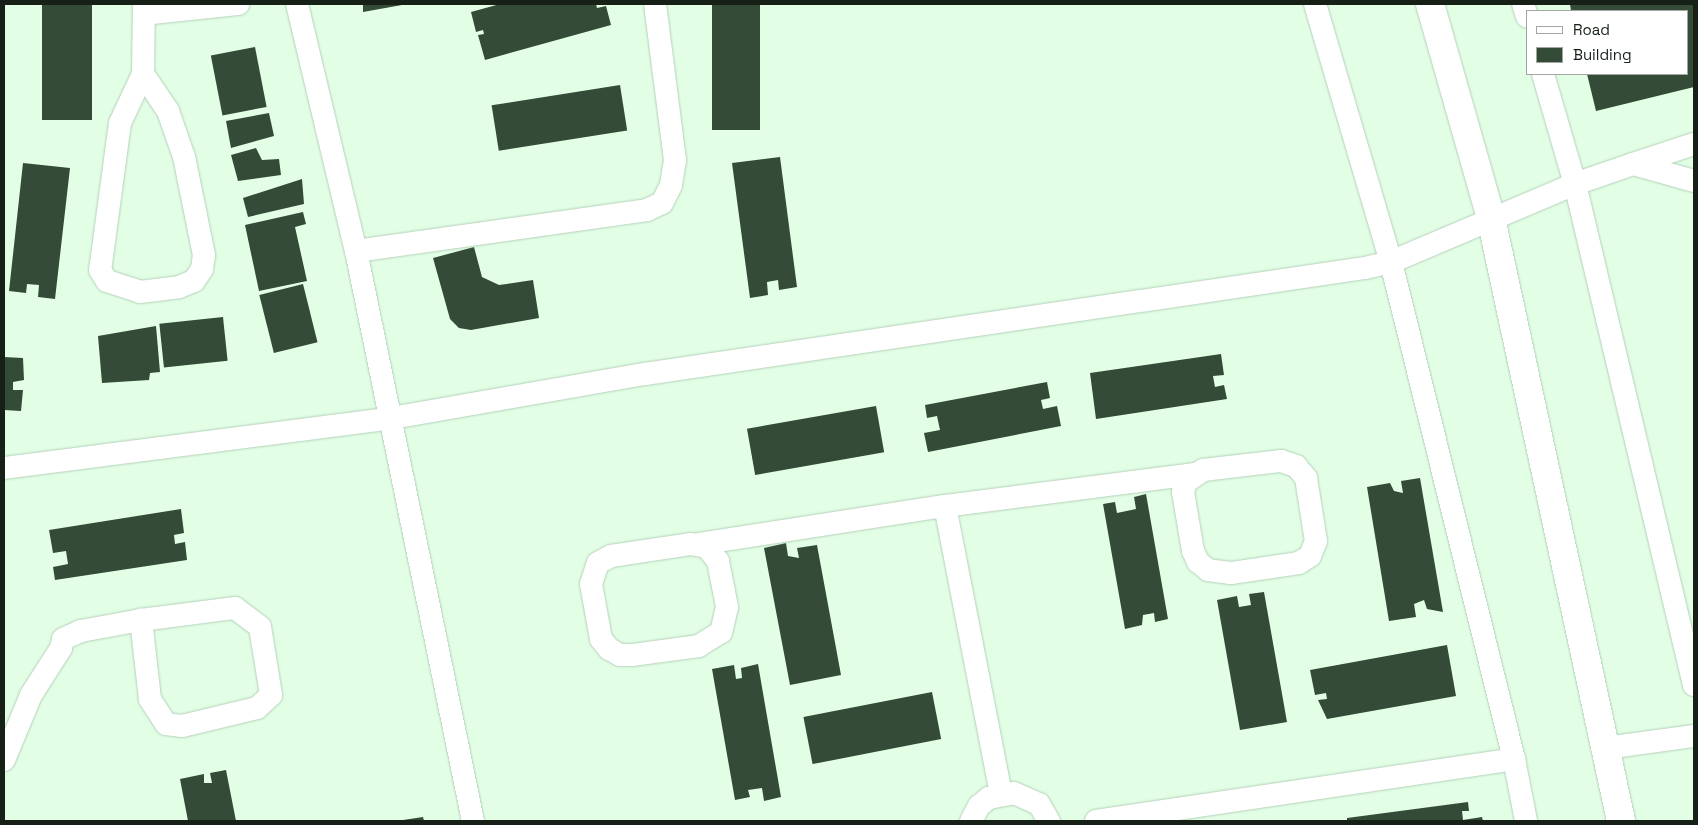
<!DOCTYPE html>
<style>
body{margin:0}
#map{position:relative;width:1698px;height:825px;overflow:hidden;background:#e2ffe6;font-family:"Space Grotesk",sans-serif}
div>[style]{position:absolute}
.building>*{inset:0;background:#334b37;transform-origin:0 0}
.roads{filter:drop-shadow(0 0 1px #b5d0b9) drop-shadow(0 0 1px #b5d0b9)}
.street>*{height:22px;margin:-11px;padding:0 11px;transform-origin:11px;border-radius:11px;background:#fff}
.primary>*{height:28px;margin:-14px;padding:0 14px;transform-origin:14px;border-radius:14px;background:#fff}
span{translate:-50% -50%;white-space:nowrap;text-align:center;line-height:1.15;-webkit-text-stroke:5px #fff;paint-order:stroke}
.frame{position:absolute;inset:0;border:5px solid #162017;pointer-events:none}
.legend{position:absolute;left:1526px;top:10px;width:162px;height:65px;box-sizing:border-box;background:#fff;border:1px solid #a2a6a2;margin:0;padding:6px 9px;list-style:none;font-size:15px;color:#162017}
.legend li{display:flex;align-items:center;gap:10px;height:25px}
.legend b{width:25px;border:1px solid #a2a6a2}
</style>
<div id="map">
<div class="building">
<div style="left:42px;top:4px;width:50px;height:116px"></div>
<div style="clip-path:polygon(363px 4px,402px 4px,402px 5px,363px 12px)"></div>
<div style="clip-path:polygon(500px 4px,596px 4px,597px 8px,606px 6px,611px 25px,485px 60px,478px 35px,484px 34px,483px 30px,476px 32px,471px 12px)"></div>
<div style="left:712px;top:4px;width:48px;height:126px"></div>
<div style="clip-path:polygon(1570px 4px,1694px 4px,1694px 87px,1596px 111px,1587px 74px,1687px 74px,1687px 11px,1571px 11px)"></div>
<div style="left:255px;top:47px;width:61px;height:45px;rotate:79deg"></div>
<div style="left:620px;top:85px;width:46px;height:130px;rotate:81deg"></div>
<div style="clip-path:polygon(269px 113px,274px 136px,231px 148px,226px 121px)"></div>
<div style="clip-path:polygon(256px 148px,262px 160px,279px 159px,281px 175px,238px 181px,231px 155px)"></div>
<div style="clip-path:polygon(780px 157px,797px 287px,779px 290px,778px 280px,767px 282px,768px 295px,750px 298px,732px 163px)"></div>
<div style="clip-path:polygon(23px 163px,70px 168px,55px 299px,38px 297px,39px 285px,27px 284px,26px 293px,9px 291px)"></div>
<div style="clip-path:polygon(302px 179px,304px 204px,248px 217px,243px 198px)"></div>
<div style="clip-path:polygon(303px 212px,306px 224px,295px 227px,307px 281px,259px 291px,245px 225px)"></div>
<div style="clip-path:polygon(474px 247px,482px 277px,499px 285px,533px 280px,539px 318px,471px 330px,459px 328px,450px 319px,433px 258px)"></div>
<div style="left:303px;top:284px;width:60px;height:45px;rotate:76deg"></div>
<div style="left:223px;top:317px;width:44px;height:64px;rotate:84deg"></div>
<div style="clip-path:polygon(156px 326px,160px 372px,150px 373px,149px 380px,102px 383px,98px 336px)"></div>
<div style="clip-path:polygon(1221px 354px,1224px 375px,1213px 376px,1215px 387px,1224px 385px,1227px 399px,1096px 419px,1090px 373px)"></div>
<div style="clip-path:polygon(4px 357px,23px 358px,24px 380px,13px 382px,13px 390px,23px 390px,21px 411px,4px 410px)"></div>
<div style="clip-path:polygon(1047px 382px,1050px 398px,1041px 400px,1043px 409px,1057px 406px,1061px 426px,928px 452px,924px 433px,940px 430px,937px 416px,927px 418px,925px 405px)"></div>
<div style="left:876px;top:406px;width:47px;height:131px;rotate:80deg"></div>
<div style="clip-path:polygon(1420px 478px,1443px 612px,1427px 609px,1424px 600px,1414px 604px,1416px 617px,1389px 621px,1367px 487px,1390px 483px,1394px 491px,1403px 493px,1401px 481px)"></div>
<div style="clip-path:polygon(1146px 494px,1168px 619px,1155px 622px,1154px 613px,1143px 615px,1142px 625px,1125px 629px,1103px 504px,1115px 502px,1117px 513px,1136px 509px,1134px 497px)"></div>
<div style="clip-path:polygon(181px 509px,184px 533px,174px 535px,175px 544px,185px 542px,187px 560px,55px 580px,53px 567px,68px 564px,66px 551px,53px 553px,49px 530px)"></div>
<div style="clip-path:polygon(786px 543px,788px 556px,799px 558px,797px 548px,817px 545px,841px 675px,790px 685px,764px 548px)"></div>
<div style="clip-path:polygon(1264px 592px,1287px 722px,1240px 730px,1217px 600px,1237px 596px,1239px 607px,1251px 605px,1249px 594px)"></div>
<div style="clip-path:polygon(1447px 645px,1456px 696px,1327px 719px,1318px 700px,1327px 699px,1326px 693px,1315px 695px,1310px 670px)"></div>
<div style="clip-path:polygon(758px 664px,781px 797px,764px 801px,762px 788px,748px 790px,750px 797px,735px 800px,712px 669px,734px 665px,736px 679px,742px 678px,741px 668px)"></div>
<div style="left:932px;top:692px;width:48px;height:131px;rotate:79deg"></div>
<div style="clip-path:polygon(226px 770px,236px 821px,188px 821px,180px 779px,204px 774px,204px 783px,212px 783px,210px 773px)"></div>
<div style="clip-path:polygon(1468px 802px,1469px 811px,1462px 811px,1463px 820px,1482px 817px,1483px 821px,1347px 821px,1347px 818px)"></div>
<div style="clip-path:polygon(423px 817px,424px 821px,403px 821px,403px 820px)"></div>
</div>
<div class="roads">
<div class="street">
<div style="left:297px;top:4px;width:254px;rotate:76.6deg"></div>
<div style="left:356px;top:251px;width:582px;rotate:78.4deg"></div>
<div style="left:1315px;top:4px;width:269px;rotate:73.6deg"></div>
<div style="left:1391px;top:262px;width:512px;rotate:76.1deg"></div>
<div style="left:1514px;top:759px;width:63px;rotate:79deg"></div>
<div style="left:1523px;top:4px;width:13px;rotate:72deg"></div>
<div style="left:144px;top:14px;width:95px;rotate:-6.1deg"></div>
<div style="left:143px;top:74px;width:54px;rotate:115.1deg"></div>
<div style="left:120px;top:123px;width:148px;rotate:97.7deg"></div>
<div style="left:100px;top:270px;width:13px;rotate:58deg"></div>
<div style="left:107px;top:281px;width:35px;rotate:18deg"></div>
<div style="left:140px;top:292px;width:39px;rotate:-7deg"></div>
<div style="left:179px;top:287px;width:16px;rotate:-22deg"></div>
<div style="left:194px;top:281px;width:14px;rotate:-56deg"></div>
<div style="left:202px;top:269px;width:14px;rotate:-82deg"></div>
<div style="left:204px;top:255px;width:100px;rotate:-101.5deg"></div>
<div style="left:184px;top:157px;width:49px;rotate:-109.2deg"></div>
<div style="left:168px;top:111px;width:45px;rotate:-124deg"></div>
<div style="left:143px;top:74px;width:70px;rotate:-89.2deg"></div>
<div style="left:1543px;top:74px;width:115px;rotate:73.8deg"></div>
<div style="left:1575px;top:184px;width:515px;rotate:76.64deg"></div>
<div style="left:1633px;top:164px;width:64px;rotate:-18.2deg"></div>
<div style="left:356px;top:251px;width:294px;rotate:-8deg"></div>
<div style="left:647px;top:210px;width:17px;rotate:-25deg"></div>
<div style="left:662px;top:203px;width:20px;rotate:-63deg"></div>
<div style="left:671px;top:185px;width:25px;rotate:-81deg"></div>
<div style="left:675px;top:160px;width:157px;rotate:-97.3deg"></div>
<div style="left:1281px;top:461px;width:16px;rotate:18deg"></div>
<div style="left:1296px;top:466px;width:16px;rotate:50deg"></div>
<div style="left:1306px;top:478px;width:64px;rotate:81deg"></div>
<div style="left:1316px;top:541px;width:16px;rotate:112deg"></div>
<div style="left:1310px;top:556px;width:13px;rotate:148deg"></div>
<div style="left:1299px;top:563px;width:69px;rotate:171.6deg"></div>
<div style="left:1231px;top:573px;width:23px;rotate:-173deg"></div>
<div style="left:1208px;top:570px;width:13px;rotate:-141deg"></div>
<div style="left:1198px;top:562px;width:12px;rotate:-114deg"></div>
<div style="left:1193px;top:551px;width:60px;rotate:-99.6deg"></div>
<div style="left:1183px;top:492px;width:10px;rotate:-73deg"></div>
<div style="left:1186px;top:482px;width:21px;rotate:-35deg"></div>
<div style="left:1203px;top:470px;width:79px;rotate:-6.6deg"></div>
<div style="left:4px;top:468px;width:391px;rotate:-7.3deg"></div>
<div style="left:392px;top:418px;width:257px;rotate:-9.9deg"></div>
<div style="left:645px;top:374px;width:728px;rotate:-8.38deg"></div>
<div style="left:1365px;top:268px;width:27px;rotate:-13deg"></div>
<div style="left:1391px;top:262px;width:200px;rotate:-23deg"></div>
<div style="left:1575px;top:184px;width:61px;rotate:-19deg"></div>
<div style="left:1633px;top:164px;width:63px;rotate:15.6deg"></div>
<div style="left:945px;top:506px;width:292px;rotate:79deg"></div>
<div style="left:690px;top:544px;width:17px;rotate:10deg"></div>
<div style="left:707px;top:547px;width:18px;rotate:52deg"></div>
<div style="left:718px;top:561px;width:47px;rotate:78.9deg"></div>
<div style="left:727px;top:607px;width:26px;rotate:103deg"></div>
<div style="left:721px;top:632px;width:26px;rotate:148deg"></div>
<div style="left:699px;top:646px;width:68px;rotate:172.3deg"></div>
<div style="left:632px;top:655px;width:12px;rotate:180deg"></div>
<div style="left:620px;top:655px;width:13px;rotate:-151deg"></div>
<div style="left:609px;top:649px;width:13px;rotate:-129deg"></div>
<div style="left:601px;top:639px;width:56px;rotate:-100.3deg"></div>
<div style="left:591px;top:584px;width:22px;rotate:-72deg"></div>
<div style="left:598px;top:563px;width:15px;rotate:-28deg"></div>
<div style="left:611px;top:556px;width:80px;rotate:-8.6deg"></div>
<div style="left:699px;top:544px;width:249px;rotate:-8.8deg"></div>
<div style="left:945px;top:506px;width:251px;rotate:-7.3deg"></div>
<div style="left:1606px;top:748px;width:89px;rotate:-7.8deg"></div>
<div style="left:4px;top:760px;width:70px;rotate:-67.4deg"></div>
<div style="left:31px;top:695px;width:56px;rotate:-57.4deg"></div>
<div style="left:61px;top:648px;width:9px;rotate:-77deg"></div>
<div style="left:63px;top:639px;width:20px;rotate:-24deg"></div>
<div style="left:81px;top:631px;width:61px;rotate:-10.4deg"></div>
<div style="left:141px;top:620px;width:95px;rotate:-7.3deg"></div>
<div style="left:235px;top:608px;width:31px;rotate:37deg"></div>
<div style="left:260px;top:627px;width:69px;rotate:80.8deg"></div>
<div style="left:271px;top:695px;width:19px;rotate:137deg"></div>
<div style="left:257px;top:708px;width:77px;rotate:166.5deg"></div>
<div style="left:182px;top:726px;width:16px;rotate:-173deg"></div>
<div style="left:166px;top:724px;width:30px;rotate:-123deg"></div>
<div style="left:150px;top:699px;width:80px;rotate:-96.5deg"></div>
<div style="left:971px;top:821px;width:17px;rotate:-62deg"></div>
<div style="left:979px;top:806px;width:13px;rotate:-39deg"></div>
<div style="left:989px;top:798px;width:25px;rotate:-11deg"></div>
<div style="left:1014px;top:793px;width:27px;rotate:24deg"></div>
<div style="left:1039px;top:804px;width:20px;rotate:60deg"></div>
<div style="left:1096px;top:821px;width:423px;rotate:-8.4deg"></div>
</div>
<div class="primary">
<div style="left:1430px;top:4px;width:223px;rotate:74.1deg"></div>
<div style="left:1491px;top:218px;width:617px;rotate:77.83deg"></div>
</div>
</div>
<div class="frame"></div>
<ul class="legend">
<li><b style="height:6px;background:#fff"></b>Road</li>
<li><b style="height:14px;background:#334b37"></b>Building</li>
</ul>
</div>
